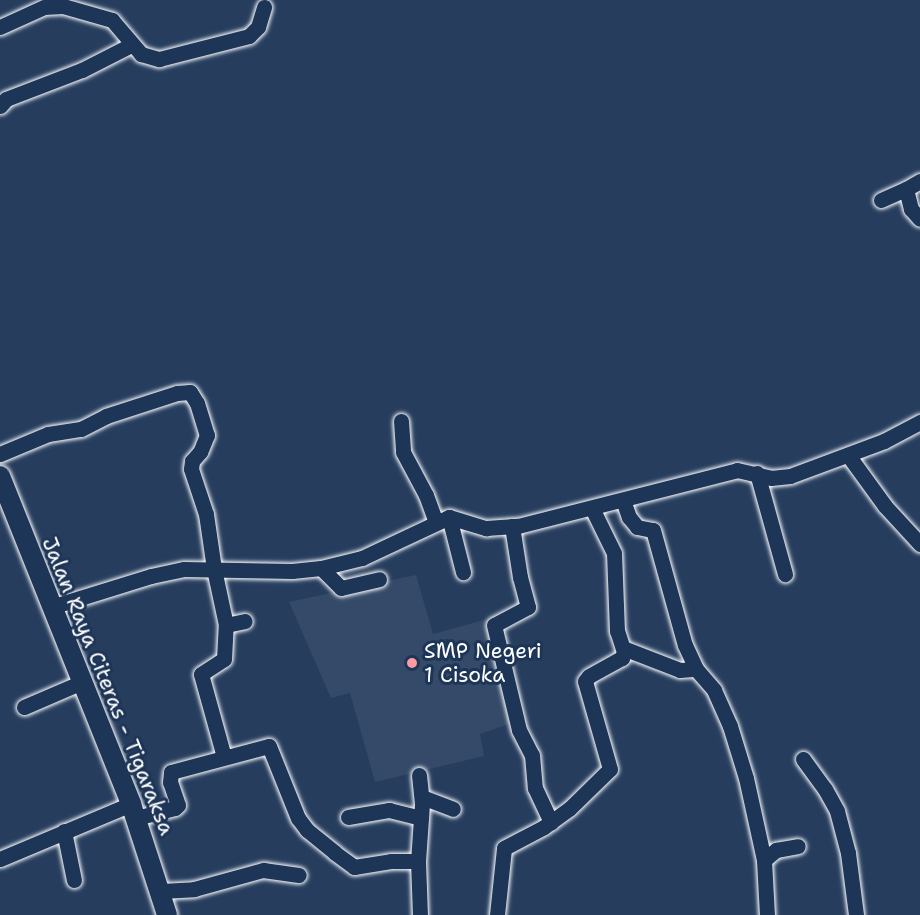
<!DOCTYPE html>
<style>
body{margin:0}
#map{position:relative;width:920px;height:915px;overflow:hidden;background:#263d5e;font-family:"Shantell Sans",sans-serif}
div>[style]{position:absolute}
.built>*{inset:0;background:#344a68}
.roads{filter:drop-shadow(0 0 2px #fff) drop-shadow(0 0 2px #fff)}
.minor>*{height:15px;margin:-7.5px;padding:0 7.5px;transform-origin:7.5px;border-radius:7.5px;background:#1d3557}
.major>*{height:20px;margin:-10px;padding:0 10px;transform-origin:10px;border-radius:10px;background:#1d3557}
.dots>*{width:16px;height:16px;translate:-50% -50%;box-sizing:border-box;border:3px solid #1d3557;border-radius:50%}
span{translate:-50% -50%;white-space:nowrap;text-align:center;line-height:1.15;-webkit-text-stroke:6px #1d3557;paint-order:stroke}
.poi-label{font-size:21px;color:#fff}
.left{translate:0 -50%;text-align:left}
.street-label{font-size:21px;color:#fff}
</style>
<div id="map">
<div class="built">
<div style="clip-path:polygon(416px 575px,433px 634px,495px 617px,523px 719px,480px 734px,484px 756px,375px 782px,350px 693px,331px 698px,289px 602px)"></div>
</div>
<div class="roads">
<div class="minor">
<div style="left:0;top:27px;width:48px;rotate:-24.4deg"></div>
<div style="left:44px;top:7px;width:19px;rotate:-3deg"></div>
<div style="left:63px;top:6px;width:51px;rotate:15.9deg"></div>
<div style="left:112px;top:20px;width:45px;rotate:49.5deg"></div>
<div style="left:141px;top:54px;width:19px;rotate:16deg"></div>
<div style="left:159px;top:59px;width:93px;rotate:-14.3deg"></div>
<div style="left:249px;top:36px;width:13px;rotate:-45deg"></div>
<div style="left:258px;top:27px;width:21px;rotate:-73deg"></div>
<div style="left:0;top:106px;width:9px;rotate:-49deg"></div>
<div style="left:6px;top:99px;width:81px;rotate:-20.9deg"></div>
<div style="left:82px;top:70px;width:55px;rotate:-27deg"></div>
<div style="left:920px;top:181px;width:16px;rotate:150deg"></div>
<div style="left:906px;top:189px;width:21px;rotate:76deg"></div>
<div style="left:911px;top:209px;width:13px;rotate:48deg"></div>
<div style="left:881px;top:200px;width:27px;rotate:-24deg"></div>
<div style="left:401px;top:421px;width:31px;rotate:86deg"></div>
<div style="left:403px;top:452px;width:49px;rotate:61.9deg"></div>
<div style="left:426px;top:495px;width:29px;rotate:70deg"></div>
<div style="left:0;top:454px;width:52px;rotate:-22.6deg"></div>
<div style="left:48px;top:434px;width:33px;rotate:-9deg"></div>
<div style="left:81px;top:429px;width:28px;rotate:-27deg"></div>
<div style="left:106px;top:416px;width:75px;rotate:-17.9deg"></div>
<div style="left:177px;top:393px;width:13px;rotate:-4deg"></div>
<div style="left:190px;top:392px;width:13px;rotate:58deg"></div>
<div style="left:197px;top:403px;width:34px;rotate:73deg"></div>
<div style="left:207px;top:435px;width:18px;rotate:112deg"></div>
<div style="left:200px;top:452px;width:12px;rotate:132deg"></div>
<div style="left:192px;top:461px;width:8px;rotate:97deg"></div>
<div style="left:191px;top:469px;width:47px;rotate:71.6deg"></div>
<div style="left:206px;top:514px;width:56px;rotate:81.7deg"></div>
<div style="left:214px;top:569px;width:57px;rotate:77.9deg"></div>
<div style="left:226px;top:625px;width:19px;rotate:-12deg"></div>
<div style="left:848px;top:455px;width:63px;rotate:54deg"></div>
<div style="left:885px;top:506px;width:52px;rotate:47.4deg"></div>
<div style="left:757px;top:473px;width:105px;rotate:74.5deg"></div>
<div style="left:623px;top:500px;width:18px;rotate:71deg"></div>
<div style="left:629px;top:517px;width:13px;rotate:51deg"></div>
<div style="left:637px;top:527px;width:16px;rotate:11deg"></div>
<div style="left:653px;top:530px;width:119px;rotate:74.5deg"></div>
<div style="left:685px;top:645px;width:26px;rotate:65deg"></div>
<div style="left:696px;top:669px;width:28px;rotate:49deg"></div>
<div style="left:714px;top:690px;width:39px;rotate:66deg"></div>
<div style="left:730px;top:726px;width:54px;rotate:72.9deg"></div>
<div style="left:746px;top:778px;width:84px;rotate:77.6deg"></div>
<div style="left:764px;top:860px;width:55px;rotate:86.9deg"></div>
<div style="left:449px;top:517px;width:57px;rotate:75.7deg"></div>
<div style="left:512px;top:526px;width:52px;rotate:81.1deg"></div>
<div style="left:520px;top:577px;width:31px;rotate:75deg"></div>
<div style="left:528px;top:607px;width:38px;rotate:152deg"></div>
<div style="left:494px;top:625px;width:108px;rotate:76.6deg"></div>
<div style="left:519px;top:730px;width:28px;rotate:63deg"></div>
<div style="left:532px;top:755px;width:33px;rotate:85deg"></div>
<div style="left:535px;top:788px;width:38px;rotate:65deg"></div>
<div style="left:321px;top:568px;width:28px;rotate:45deg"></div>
<div style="left:341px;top:588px;width:39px;rotate:-13deg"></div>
<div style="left:51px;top:607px;width:105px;rotate:-17.2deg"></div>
<div style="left:151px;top:576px;width:34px;rotate:-12deg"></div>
<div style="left:184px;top:569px;width:108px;rotate:1.1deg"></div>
<div style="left:292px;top:571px;width:29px;rotate:-6deg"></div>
<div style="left:321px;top:568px;width:42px;rotate:-13.7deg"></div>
<div style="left:362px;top:558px;width:96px;rotate:-25.2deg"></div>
<div style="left:449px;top:517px;width:39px;rotate:17deg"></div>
<div style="left:486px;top:528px;width:32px;rotate:-4deg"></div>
<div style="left:518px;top:526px;width:226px;rotate:-14.3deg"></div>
<div style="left:737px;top:470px;width:35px;rotate:13deg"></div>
<div style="left:771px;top:478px;width:19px;rotate:-6deg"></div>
<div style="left:790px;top:476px;width:100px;rotate:-20.4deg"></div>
<div style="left:884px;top:441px;width:41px;rotate:-27.8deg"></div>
<div style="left:623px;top:648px;width:61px;rotate:21.1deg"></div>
<div style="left:680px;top:670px;width:16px;rotate:-4deg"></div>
<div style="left:24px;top:707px;width:63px;rotate:-23.3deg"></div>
<div style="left:224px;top:757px;width:86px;rotate:-105.5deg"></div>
<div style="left:201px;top:674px;width:27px;rotate:-33deg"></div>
<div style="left:224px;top:659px;width:34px;rotate:-87deg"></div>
<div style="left:803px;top:759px;width:37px;rotate:54deg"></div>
<div style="left:825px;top:789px;width:25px;rotate:61deg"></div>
<div style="left:837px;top:811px;width:43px;rotate:75.3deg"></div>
<div style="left:848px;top:853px;width:63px;rotate:82.6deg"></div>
<div style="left:419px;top:775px;width:29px;rotate:84deg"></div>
<div style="left:422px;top:804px;width:57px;rotate:94deg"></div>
<div style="left:418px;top:861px;width:54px;rotate:87.9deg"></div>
<div style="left:422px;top:797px;width:33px;rotate:21deg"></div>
<div style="left:348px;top:817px;width:42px;rotate:-9.7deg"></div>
<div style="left:389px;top:810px;width:33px;rotate:14deg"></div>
<div style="left:136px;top:818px;width:40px;rotate:-14.4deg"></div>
<div style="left:175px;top:808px;width:4px;rotate:-45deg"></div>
<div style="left:178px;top:805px;width:24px;rotate:-109deg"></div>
<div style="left:170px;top:782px;width:10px;rotate:-84deg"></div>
<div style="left:171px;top:772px;width:101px;rotate:-14.9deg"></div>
<div style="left:269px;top:746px;width:78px;rotate:68.1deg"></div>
<div style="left:298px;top:818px;width:15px;rotate:53deg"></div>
<div style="left:307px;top:830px;width:36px;rotate:39deg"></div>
<div style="left:335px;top:853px;width:24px;rotate:36deg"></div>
<div style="left:354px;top:867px;width:37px;rotate:-9deg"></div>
<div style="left:391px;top:861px;width:27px"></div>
<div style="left:64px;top:831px;width:50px;rotate:78.5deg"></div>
<div style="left:0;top:859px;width:142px;rotate:-22.8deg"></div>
<div style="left:764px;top:860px;width:16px;rotate:-40deg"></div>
<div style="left:776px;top:850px;width:22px;rotate:-10deg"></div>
<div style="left:161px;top:891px;width:33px;rotate:-3deg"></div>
<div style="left:194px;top:889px;width:72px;rotate:-15.4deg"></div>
<div style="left:263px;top:870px;width:36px;rotate:8deg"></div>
<div style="left:497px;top:915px;width:67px;rotate:-84deg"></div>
<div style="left:504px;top:848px;width:45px;rotate:-27.7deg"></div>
<div style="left:544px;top:827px;width:31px;rotate:-36deg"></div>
<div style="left:569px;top:809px;width:57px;rotate:-44.3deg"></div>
<div style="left:610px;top:769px;width:91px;rotate:-105.9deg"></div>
<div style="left:585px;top:681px;width:6px;rotate:-51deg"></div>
<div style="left:589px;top:676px;width:38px;rotate:-29deg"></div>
<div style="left:622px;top:658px;width:6px;rotate:-72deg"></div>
<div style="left:624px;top:652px;width:22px;rotate:-108deg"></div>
<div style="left:617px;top:631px;width:78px;rotate:-92.2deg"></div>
<div style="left:614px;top:553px;width:50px;rotate:-116.1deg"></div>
</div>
<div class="major">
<div style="left:0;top:476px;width:353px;rotate:68.2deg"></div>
<div style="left:131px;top:804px;width:117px;rotate:72deg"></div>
</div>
</div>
<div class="dots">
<div style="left:412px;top:663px;background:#ff9aa2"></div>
</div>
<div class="poi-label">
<span class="left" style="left:424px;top:663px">SMP Negeri<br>1 Cisoka</span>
</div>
<div class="street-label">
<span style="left:108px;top:686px;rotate:68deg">Jalan Raya Citeras - Tigaraksa</span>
</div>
</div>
